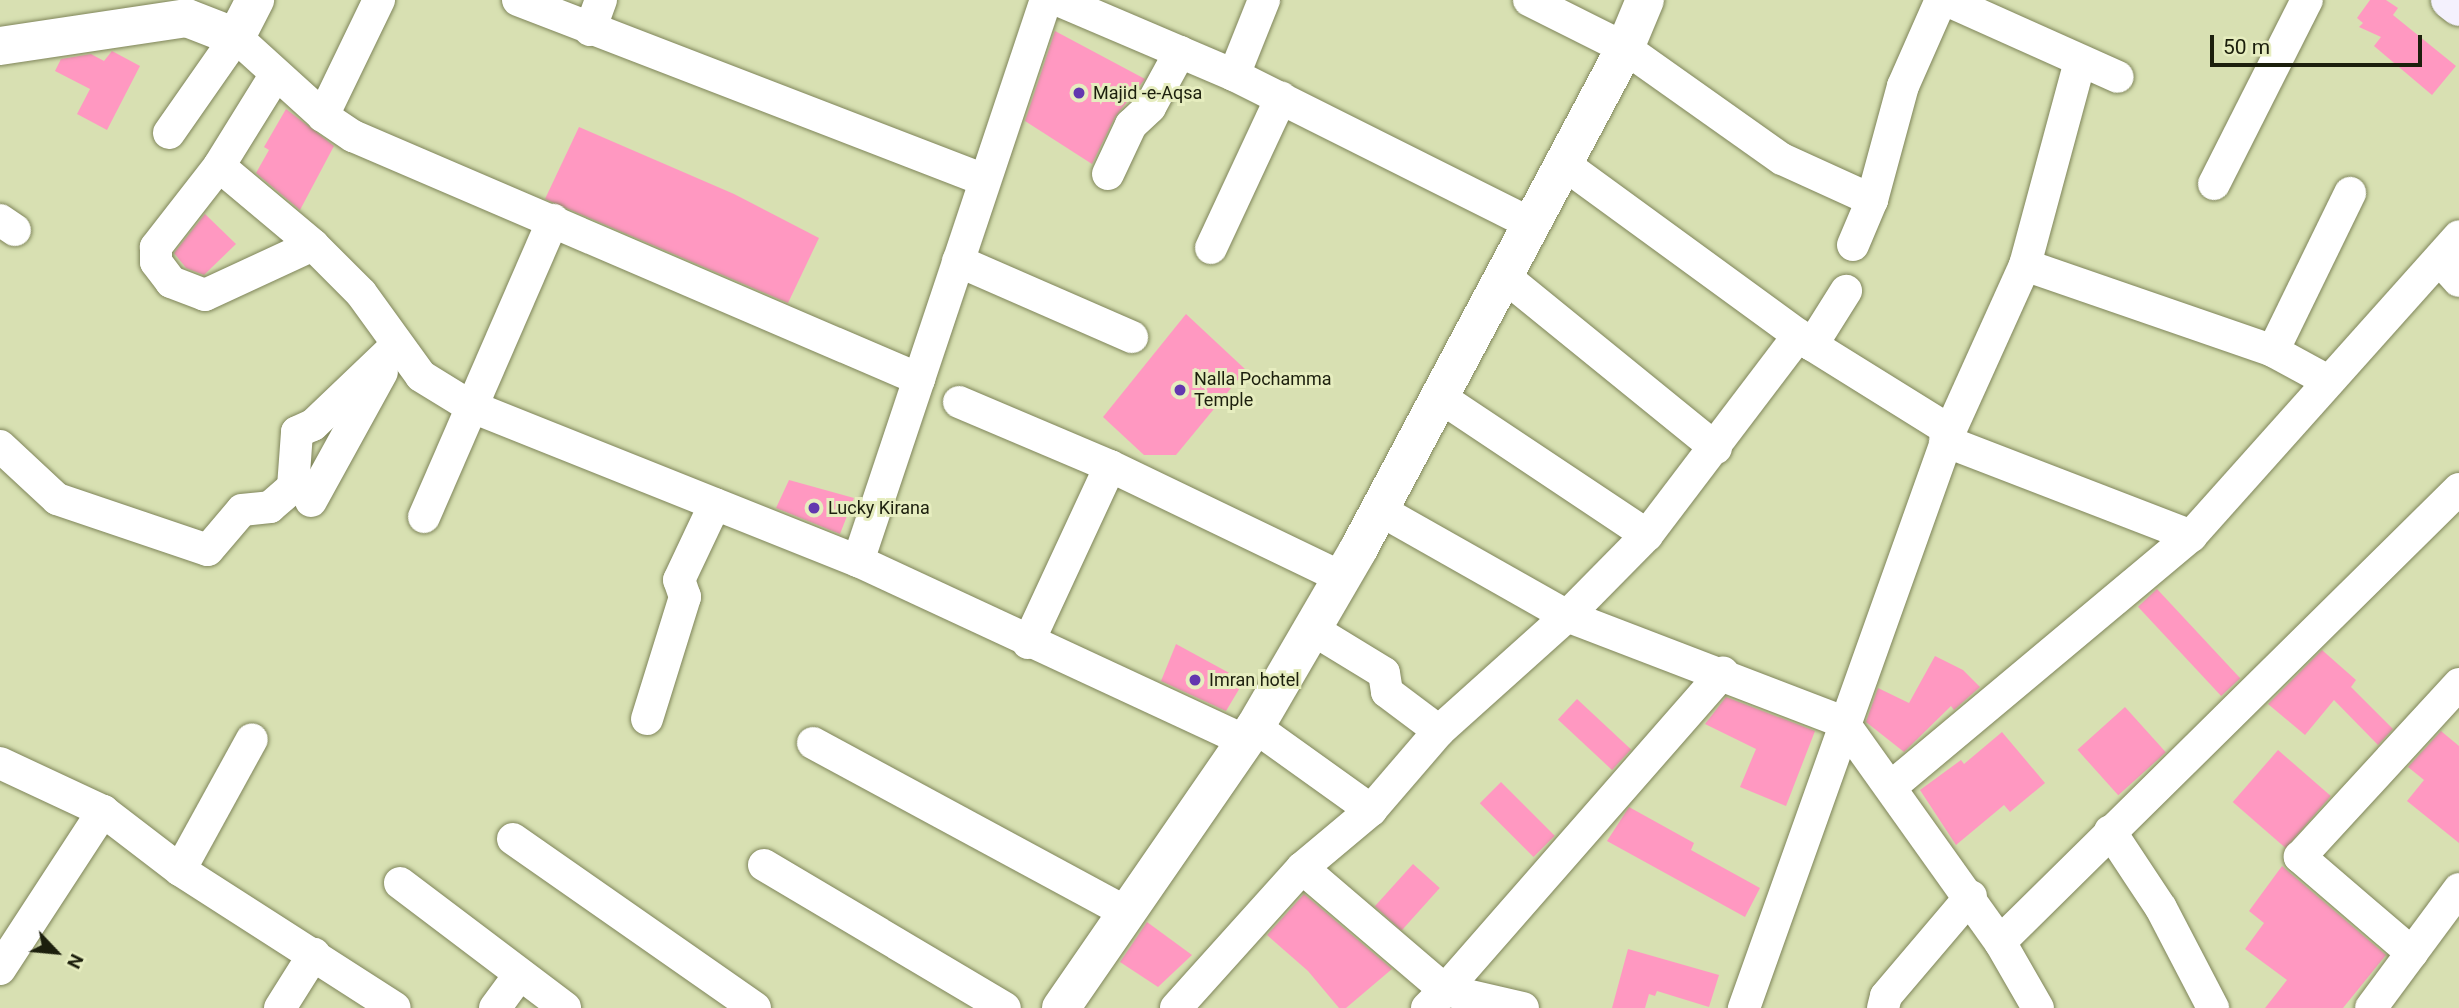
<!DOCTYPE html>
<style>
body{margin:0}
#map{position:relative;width:2459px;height:1008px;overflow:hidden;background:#d8e0b2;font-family:Roboto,sans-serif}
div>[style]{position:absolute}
.building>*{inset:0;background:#ff98c1;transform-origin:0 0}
.roads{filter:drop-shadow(0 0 2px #7f855a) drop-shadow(0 0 2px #7f855a)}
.minor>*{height:32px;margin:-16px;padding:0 16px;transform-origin:16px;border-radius:16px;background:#fff}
.tertiary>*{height:38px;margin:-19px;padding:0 19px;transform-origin:19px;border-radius:19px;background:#fff}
.secondary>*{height:38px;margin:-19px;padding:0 19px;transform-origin:19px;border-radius:19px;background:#f4f1fd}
.dots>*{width:19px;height:19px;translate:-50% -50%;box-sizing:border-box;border:4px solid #e6edbf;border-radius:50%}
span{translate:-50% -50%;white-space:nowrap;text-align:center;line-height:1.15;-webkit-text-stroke:6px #e6edbf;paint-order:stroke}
.poi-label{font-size:18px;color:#1c1f0d}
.left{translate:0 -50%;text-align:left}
.north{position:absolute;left:21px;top:917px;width:70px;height:70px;-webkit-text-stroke:5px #e6edbf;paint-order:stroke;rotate:116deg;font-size:19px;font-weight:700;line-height:28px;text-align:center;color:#1c1f0d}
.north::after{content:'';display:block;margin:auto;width:24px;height:32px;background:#1c1f0d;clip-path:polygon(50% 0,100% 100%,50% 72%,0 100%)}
.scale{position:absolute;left:2210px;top:35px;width:212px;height:32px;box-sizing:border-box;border:4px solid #1c1f0d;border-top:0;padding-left:9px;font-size:21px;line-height:24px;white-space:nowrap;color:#1c1f0d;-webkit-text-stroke:5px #e6edbf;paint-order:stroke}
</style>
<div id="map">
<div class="building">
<div style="clip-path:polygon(2370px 0,2386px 0,2398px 8px,2393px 15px,2456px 66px,2432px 95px,2374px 46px,2381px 37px,2359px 27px,2363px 23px,2357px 18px)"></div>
<div style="clip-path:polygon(1055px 31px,1145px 79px,1115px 117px,1092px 164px,1025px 121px)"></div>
<div style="clip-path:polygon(112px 51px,140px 66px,107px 130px,77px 114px,90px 89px,55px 71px,61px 59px,91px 54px,104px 61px)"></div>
<div style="clip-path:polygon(286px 109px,334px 146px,300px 210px,256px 173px,269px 150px,264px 147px)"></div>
<div style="clip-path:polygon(579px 127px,734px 194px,819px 238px,788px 303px,545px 199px)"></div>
<div style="clip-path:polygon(205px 214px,236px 244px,204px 275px,186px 268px,174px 253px)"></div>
<div style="clip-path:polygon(1186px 314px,1246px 370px,1176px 455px,1144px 455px,1103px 417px)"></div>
<div style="clip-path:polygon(789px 480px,854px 498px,840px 534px,776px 508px)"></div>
<div style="left:2157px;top:589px;width:122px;height:26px;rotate:47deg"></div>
<div style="clip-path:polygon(1176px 644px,1244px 681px,1226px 711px,1161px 681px)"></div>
<div style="clip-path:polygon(2322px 650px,2356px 680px,2351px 687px,2393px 729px,2378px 745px,2334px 700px,2305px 735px,2268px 704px)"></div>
<div style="clip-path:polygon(1935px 656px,1963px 670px,1980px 687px,1954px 710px,1951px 706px,1904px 752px,1866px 722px,1878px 688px,1909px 703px)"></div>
<div style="clip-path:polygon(1726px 697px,1815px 731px,1786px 806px,1740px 787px,1756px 749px,1705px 724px)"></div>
<div style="left:1577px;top:699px;width:74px;height:28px;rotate:43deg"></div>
<div style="left:2125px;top:707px;width:61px;height:64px;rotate:48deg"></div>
<div style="clip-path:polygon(2441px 731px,2459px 746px,2459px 843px,2407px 801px,2424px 780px,2408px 767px)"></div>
<div style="clip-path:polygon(2002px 732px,2045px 783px,2010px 812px,2004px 805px,1956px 845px,1920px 790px,1961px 760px,1964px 764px)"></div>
<div style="left:2278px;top:750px;width:70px;height:69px;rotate:41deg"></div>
<div style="left:1501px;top:782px;width:76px;height:30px;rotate:45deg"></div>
<div style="clip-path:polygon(1629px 807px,1694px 843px,1691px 850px,1760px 888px,1745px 917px,1607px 841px)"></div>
<div style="left:1413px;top:864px;width:36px;height:57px;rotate:42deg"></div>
<div style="clip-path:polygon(2282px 866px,2386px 955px,2343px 1008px,2265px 1008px,2287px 980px,2245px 949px,2264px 923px,2249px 911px)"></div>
<div style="clip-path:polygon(1304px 894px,1392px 969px,1346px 1008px,1339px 1008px,1308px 971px,1267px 935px)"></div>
<div style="clip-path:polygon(1147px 922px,1192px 955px,1158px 987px,1120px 962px)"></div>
<div style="clip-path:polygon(1628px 949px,1719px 975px,1709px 1007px,1657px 991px,1655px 996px,1649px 994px,1645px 1008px,1612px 1008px)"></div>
</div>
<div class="roads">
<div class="minor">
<div style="left:379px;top:0;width:129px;rotate:115.8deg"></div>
<div style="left:323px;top:116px;width:36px;rotate:34deg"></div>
<div style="left:353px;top:136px;width:616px;rotate:23.24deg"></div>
<div style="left:919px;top:379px;width:192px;rotate:108.5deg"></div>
<div style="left:858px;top:561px;width:425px;rotate:24.9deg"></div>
<div style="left:518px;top:0;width:500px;rotate:21.1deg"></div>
<div style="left:1058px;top:0;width:191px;rotate:23.1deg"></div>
<div style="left:1234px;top:75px;width:331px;rotate:26.6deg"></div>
<div style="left:1529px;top:0;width:107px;rotate:26.6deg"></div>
<div style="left:1625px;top:48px;width:192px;rotate:35.3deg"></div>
<div style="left:1782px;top:159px;width:99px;rotate:24.5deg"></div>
<div style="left:1946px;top:0;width:188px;rotate:24.1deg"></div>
<div style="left:590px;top:30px;width:32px;rotate:-70deg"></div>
<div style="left:276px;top:74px;width:108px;rotate:121.8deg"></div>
<div style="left:219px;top:166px;width:123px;rotate:40deg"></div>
<div style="left:313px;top:245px;width:68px;rotate:45deg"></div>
<div style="left:361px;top:293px;width:102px;rotate:54.1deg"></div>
<div style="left:421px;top:376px;width:57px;rotate:31.5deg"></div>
<div style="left:470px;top:406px;width:418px;rotate:21.8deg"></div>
<div style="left:1234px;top:75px;width:81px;rotate:-68.2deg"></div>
<div style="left:169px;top:133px;width:117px;rotate:-55.1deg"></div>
<div style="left:236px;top:37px;width:118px;rotate:42.2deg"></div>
<div style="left:1561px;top:162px;width:311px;rotate:36.1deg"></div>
<div style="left:1812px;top:345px;width:163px;rotate:31.9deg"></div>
<div style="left:1950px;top:431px;width:613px;rotate:109.65deg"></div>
<div style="left:219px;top:166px;width:103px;rotate:127.9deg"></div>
<div style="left:156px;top:247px;width:15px;rotate:90deg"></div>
<div style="left:156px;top:262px;width:25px;rotate:53deg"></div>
<div style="left:171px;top:282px;width:36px;rotate:21deg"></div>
<div style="left:205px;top:295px;width:119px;rotate:-24.8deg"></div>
<div style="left:1108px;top:174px;width:54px;rotate:-64.9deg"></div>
<div style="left:1131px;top:125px;width:26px;rotate:-43deg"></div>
<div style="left:1150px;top:107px;width:63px;rotate:-61.4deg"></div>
<div style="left:2214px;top:184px;width:206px;rotate:-63.2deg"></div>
<div style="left:0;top:220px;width:18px;rotate:34deg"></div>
<div style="left:1853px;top:245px;width:49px;rotate:-67.1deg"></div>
<div style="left:1872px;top:200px;width:118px;rotate:-74.8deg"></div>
<div style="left:1903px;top:86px;width:94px;rotate:-66.2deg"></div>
<div style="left:1211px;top:248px;width:166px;rotate:-65deg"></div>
<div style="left:2440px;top:260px;width:28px;rotate:48deg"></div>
<div style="left:958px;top:261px;width:190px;rotate:23.6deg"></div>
<div style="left:2025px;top:265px;width:211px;rotate:-74.9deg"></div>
<div style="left:1504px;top:276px;width:273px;rotate:39.1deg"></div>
<div style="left:1812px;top:345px;width:64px;rotate:-57.8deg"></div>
<div style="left:2273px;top:351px;width:176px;rotate:-64deg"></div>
<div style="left:919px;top:379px;width:400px;rotate:-71.5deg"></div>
<div style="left:1440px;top:397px;width:249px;rotate:33.7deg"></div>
<div style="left:959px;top:402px;width:164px;rotate:23deg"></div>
<div style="left:1110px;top:466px;width:256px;rotate:25.7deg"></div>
<div style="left:1950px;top:431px;width:182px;rotate:-65.7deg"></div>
<div style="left:2025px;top:265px;width:262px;rotate:19.1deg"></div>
<div style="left:2273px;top:351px;width:63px;rotate:28.6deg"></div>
<div style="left:1945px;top:441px;width:264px;rotate:21.1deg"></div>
<div style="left:0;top:446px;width:78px;rotate:42.9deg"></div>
<div style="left:57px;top:499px;width:159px;rotate:18.7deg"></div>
<div style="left:208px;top:550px;width:52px;rotate:-49.6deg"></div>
<div style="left:242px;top:510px;width:28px;rotate:-6deg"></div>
<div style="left:270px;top:507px;width:30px;rotate:-41deg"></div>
<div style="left:293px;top:487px;width:55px;rotate:-85.8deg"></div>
<div style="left:297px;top:432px;width:17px;rotate:-24deg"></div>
<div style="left:313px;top:425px;width:115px;rotate:-43.6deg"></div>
<div style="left:311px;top:501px;width:147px;rotate:-61.2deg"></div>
<div style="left:1378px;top:509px;width:217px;rotate:29.5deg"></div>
<div style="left:1567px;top:616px;width:296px;rotate:21deg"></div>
<div style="left:1843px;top:722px;width:270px;rotate:54.5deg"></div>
<div style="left:2000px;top:942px;width:645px;rotate:-44.62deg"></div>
<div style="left:424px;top:517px;width:324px;rotate:-66.5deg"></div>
<div style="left:1312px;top:629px;width:84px;rotate:31.4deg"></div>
<div style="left:1384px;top:673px;width:19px;rotate:81deg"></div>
<div style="left:1387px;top:692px;width:65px;rotate:36.9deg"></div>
<div style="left:1028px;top:643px;width:195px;rotate:-65.1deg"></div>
<div style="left:647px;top:719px;width:128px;rotate:-72.7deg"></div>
<div style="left:685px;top:597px;width:18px;rotate:-109deg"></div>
<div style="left:679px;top:580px;width:84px;rotate:-64.7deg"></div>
<div style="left:1255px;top:727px;width:143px;rotate:35.6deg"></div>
<div style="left:813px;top:743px;width:358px;rotate:28.4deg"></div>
<div style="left:0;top:763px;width:114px;rotate:25deg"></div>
<div style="left:103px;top:811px;width:97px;rotate:37.5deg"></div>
<div style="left:180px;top:870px;width:255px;rotate:32.7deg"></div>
<div style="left:1892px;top:786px;width:390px;rotate:-39.9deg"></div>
<div style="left:2191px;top:536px;width:402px;rotate:-48.2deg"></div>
<div style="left:2110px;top:831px;width:92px;rotate:56.5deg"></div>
<div style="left:2161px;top:908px;width:113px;rotate:62.5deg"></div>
<div style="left:513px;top:839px;width:295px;rotate:34.9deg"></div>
<div style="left:764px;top:865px;width:280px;rotate:30.7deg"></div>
<div style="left:1302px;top:868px;width:188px;rotate:40.5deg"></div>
<div style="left:1445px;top:990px;width:422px;rotate:-48.8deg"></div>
<div style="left:180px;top:870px;width:149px;rotate:-61.2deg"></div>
<div style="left:400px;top:883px;width:207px;rotate:37.1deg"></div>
<div style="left:2000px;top:942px;width:76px;rotate:60.1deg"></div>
<div style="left:2412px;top:953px;width:148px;rotate:-139.4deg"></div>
<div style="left:2300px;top:857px;width:235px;rotate:-47.4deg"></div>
<div style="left:0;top:969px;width:189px;rotate:-56.9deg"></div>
<div style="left:280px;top:1008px;width:64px;rotate:-57.8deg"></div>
<div style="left:495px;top:1008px;width:42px;rotate:-53.7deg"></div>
<div style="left:1176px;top:1008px;width:188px;rotate:-48deg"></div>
<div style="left:1302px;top:868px;width:90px;rotate:-40deg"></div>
<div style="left:1371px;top:810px;width:104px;rotate:-49.3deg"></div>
<div style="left:1439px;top:731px;width:172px;rotate:-41.9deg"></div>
<div style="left:1567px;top:616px;width:114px;rotate:-45.4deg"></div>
<div style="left:1647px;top:535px;width:251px;rotate:-52.8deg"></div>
<div style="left:1427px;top:1008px;width:25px;rotate:-45deg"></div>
<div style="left:1445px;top:990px;width:80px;rotate:13deg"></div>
<div style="left:1883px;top:1008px;width:12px;rotate:-76deg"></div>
<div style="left:1886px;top:996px;width:131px;rotate:-49.6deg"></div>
<div style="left:2371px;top:1008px;width:148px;rotate:-53.5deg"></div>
</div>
<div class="tertiary">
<div style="left:0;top:46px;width:189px;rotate:-8.5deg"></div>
<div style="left:187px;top:18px;width:53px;rotate:21.2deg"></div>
<div style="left:236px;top:37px;width:42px;rotate:-62.8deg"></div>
<div style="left:1061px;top:1008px;width:341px;rotate:-55.4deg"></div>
<div style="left:1255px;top:727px;width:205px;rotate:-59.8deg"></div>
<div style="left:1358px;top:550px;width:569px;rotate:-61.99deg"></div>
<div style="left:1625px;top:48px;width:52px;rotate:-67.4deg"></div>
</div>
<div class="secondary">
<div style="left:2450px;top:0;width:11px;rotate:38deg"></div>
</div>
</div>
<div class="dots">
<div style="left:1079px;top:93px;background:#6337af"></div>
<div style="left:1180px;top:390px;background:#6337af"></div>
<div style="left:814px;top:508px;background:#6337af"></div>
<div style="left:1195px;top:680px;background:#6337af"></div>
</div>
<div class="poi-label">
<span class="left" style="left:1093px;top:93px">Majid -e-Aqsa</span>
<span class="left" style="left:1194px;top:390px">Nalla Pochamma<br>Temple</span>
<span class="left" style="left:828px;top:508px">Lucky Kirana</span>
<span class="left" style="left:1209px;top:680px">Imran hotel</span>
</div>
<div class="north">N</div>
<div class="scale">50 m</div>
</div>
